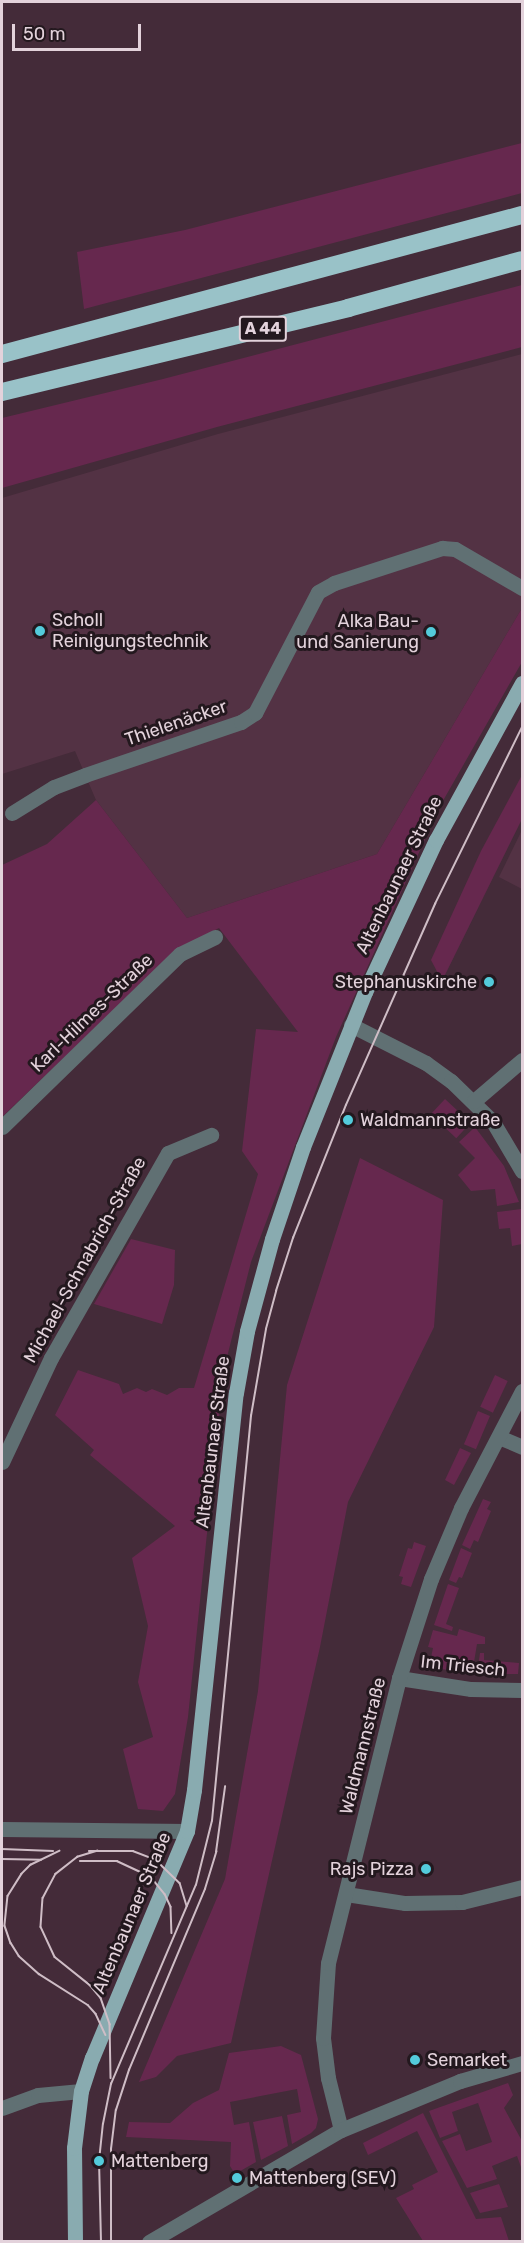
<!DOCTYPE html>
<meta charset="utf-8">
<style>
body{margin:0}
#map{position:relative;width:524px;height:2243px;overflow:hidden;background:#442b39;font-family:Rubik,sans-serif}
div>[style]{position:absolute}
.built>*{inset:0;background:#533244}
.green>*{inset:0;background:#66284e;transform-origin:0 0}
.minor>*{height:15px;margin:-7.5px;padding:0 7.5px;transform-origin:7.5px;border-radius:7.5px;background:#607073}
.major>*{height:15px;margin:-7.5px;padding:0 7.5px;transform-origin:7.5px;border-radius:7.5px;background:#89abb0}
.highway>*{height:18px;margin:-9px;padding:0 9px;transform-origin:9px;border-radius:9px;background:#99c2c8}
.tram>*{height:1.5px;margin:-0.75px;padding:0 0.75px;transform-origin:0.75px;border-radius:0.75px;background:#cfbdc6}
.dots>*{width:16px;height:16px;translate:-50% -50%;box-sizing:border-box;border:3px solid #23181e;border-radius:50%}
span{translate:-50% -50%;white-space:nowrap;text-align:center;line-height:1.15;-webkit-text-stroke:6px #23181e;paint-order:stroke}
.shield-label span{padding:2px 4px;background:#23181e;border:2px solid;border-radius:4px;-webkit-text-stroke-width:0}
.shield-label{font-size:16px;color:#e3d2db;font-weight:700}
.poi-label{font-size:18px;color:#e3d2db}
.left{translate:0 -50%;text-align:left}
.right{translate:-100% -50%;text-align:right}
.street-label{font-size:18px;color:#e3d2db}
.frame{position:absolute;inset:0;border:3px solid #e3d2db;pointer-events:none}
.scale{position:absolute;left:12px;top:24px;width:129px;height:27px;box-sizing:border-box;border:3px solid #e3d2db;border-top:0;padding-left:8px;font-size:18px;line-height:21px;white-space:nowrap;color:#e3d2db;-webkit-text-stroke:4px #23181e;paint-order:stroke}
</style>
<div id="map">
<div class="built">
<div style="clip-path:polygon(522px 354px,522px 608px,377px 854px,187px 918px,96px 800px,75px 751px,2px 774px,2px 498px,218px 434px)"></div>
<div style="clip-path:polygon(522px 830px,522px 889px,499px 877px)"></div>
</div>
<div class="green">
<div style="clip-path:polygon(522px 143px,522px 193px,84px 309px,77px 252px,185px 230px)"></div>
<div style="clip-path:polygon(522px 285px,522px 347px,217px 427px,2px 488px,2px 418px,163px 379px)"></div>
<div style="clip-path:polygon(522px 608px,522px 662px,440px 806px,336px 1037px,251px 1262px,224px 1369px,188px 1717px,175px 1794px,163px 1811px,138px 1809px,123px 1749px,153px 1737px,138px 1682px,148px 1626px,132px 1558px,175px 1526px,90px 1455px,94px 1450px,55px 1415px,78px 1370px,119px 1384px,123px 1394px,137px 1388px,146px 1392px,152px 1389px,167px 1395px,179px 1388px,194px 1388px,258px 1174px,242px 1151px,256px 1029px,298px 1032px,219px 928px,176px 950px,2px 1117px,2px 865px,47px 844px,96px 800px,187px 918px,377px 854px)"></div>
<div style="clip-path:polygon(522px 775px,522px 819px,442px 981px,431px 960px,481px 851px)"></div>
<div style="left:445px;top:1099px;width:35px;height:21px;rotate:43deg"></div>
<div style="clip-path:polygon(475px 1127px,504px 1166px,519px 1202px,497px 1206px,495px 1189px,471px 1191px,458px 1175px,475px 1158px,459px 1142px)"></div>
<div style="clip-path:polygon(360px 1158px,443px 1200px,434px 1327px,348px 1502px,320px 1647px,231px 2043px,177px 2056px,156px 2077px,139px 2082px,225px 1879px,258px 1691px,287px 1385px)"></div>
<div style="clip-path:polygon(521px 1209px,522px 1244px,512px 1246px,510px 1228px,499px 1229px,497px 1212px)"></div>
<div style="clip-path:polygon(131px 1239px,175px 1250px,174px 1285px,162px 1324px,94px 1304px)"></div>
<div style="left:495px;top:1375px;width:14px;height:35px;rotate:25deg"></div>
<div style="left:478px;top:1411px;width:13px;height:36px;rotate:23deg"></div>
<div style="clip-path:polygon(460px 1448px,471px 1453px,454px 1485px,445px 1480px)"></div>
<div style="clip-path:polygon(483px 1499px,491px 1502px,487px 1509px,491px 1511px,478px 1542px,474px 1540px,470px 1549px,462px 1545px)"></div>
<div style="clip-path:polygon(414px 1542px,426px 1546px,411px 1587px,401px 1584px,403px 1577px,399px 1576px,408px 1548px,412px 1549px)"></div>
<div style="clip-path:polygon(461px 1548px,472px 1553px,462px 1578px,459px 1577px,456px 1583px,449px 1580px)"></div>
<div style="clip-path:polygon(448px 1584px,459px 1588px,446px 1624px,453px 1627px,452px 1631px,434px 1625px)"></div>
<div style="clip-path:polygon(459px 1629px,485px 1637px,485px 1644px,477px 1644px,472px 1674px,429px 1667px,433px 1648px,428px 1647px,433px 1630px,457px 1636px)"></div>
<div style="clip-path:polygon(480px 1653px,484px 1653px,484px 1660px,519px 1663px,518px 1674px,477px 1674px)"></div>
<div style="clip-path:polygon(281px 2046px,301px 2055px,318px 2119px,316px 2128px,311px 2133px,292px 2144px,287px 2115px,301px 2112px,297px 2089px,230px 2102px,234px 2125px,249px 2122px,256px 2162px,235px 2174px,230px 2166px,231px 2142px,126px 2137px,129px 2122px,170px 2123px,193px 2103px,219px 2090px,229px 2053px)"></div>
<div style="clip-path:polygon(508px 2083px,513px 2095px,504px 2108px,522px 2141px,522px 2170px,517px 2156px,492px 2166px,497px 2179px,467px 2188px,442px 2141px,460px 2134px,466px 2151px,492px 2142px,478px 2103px,452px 2112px,458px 2131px,440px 2138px,429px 2111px)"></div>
<div style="clip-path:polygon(423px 2113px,476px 2219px,501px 2217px,509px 2241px,423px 2241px,396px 2198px,414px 2189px,412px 2185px,438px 2172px,417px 2131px,368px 2155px,363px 2143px)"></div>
<div style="clip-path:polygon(282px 2116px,288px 2146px,261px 2160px,253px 2122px)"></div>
<div style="clip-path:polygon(499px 2184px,508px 2207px,480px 2213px,470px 2193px)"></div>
</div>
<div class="minor">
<div style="left:12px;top:813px;width:49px;rotate:-31.8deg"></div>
<div style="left:54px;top:787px;width:33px;rotate:-21deg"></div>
<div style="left:85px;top:775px;width:165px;rotate:-18.8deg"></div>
<div style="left:241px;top:722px;width:17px;rotate:-33deg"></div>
<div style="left:255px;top:713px;width:136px;rotate:-62.5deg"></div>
<div style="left:318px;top:592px;width:18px;rotate:-29deg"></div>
<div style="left:334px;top:583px;width:114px;rotate:-18deg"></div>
<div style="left:442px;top:548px;width:13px;rotate:4deg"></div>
<div style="left:455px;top:549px;width:78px;rotate:30.2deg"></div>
<div style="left:351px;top:1025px;width:84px;rotate:26.9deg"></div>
<div style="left:426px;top:1063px;width:31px;rotate:36deg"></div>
<div style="left:451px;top:1081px;width:59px;rotate:44.3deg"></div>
<div style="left:493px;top:1122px;width:57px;rotate:59.4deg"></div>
<div style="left:474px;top:1101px;width:63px;rotate:-40.5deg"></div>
<div style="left:2px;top:1127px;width:248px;rotate:-44.2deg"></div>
<div style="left:180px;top:954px;width:39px;rotate:-26deg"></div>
<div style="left:499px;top:1437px;width:25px;rotate:23deg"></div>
<div style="left:2px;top:1462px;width:115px;rotate:-64.8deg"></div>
<div style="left:51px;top:1358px;width:236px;rotate:-60.3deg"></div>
<div style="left:168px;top:1153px;width:47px;rotate:-22.7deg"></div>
<div style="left:399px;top:1678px;width:73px;rotate:8.7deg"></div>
<div style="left:471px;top:1689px;width:51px;rotate:1.1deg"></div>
<div style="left:2px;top:1829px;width:185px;rotate:0.6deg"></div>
<div style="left:346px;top:1894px;width:60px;rotate:8.7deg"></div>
<div style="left:405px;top:1903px;width:57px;rotate:-1deg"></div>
<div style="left:462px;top:1902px;width:62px;rotate:-14deg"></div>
<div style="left:2px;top:2108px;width:38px;rotate:-20deg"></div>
<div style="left:38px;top:2095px;width:43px;rotate:-5.3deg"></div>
<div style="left:341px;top:2130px;width:54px;rotate:-104deg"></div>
<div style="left:328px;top:2078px;width:40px;rotate:-97.1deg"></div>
<div style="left:323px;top:2038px;width:75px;rotate:-86.2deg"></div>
<div style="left:328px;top:1963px;width:294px;rotate:-76deg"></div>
<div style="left:399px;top:1678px;width:104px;rotate:-72.1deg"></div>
<div style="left:431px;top:1579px;width:77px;rotate:-67.1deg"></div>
<div style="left:461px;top:1508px;width:132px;rotate:-62.5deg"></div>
<div style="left:149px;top:2242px;width:222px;rotate:-30.3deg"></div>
<div style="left:341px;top:2130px;width:129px;rotate:-22.4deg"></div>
<div style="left:460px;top:2081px;width:65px;rotate:-16.2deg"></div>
</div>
<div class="major">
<div style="left:75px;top:2242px;width:94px;rotate:-90.6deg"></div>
<div style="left:74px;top:2148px;width:57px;rotate:-83deg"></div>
<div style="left:81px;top:2091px;width:35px;rotate:-72deg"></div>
<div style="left:92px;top:2058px;width:246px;rotate:-67.3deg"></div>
<div style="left:187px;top:1831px;width:42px;rotate:-80.3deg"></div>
<div style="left:194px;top:1790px;width:399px;rotate:-84deg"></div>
<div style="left:236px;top:1393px;width:63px;rotate:-79.9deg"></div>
<div style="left:247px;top:1331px;width:95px;rotate:-74.8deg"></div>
<div style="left:272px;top:1239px;width:97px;rotate:-71.4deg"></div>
<div style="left:303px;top:1147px;width:167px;rotate:-68.2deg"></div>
<div style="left:365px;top:992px;width:168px;rotate:-65deg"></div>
<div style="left:436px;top:840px;width:179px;rotate:-61.3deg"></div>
</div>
<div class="highway">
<div style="left:2px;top:354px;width:538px;rotate:-14.97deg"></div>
<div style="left:2px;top:392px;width:356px;rotate:-13.6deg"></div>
<div style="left:348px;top:308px;width:180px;rotate:-15.4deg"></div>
</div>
<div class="tram">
<div style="left:2px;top:1849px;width:51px;rotate:2.2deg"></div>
<div style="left:60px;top:1851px;width:32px;rotate:154deg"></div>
<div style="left:31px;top:1865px;width:13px;rotate:135deg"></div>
<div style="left:22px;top:1874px;width:26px;rotate:122deg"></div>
<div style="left:8px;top:1896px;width:30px;rotate:96deg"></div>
<div style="left:5px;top:1926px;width:18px;rotate:71deg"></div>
<div style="left:11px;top:1943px;width:15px;rotate:58deg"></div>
<div style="left:19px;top:1956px;width:27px;rotate:42deg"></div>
<div style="left:39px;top:1974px;width:58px;rotate:32.3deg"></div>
<div style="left:88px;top:2005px;width:12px;rotate:48deg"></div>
<div style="left:96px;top:2014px;width:23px;rotate:65deg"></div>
<div style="left:89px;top:1851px;width:44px"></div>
<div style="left:133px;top:1851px;width:25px;rotate:21deg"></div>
<div style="left:156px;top:1860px;width:33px;rotate:44deg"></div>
<div style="left:180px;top:1883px;width:24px;rotate:73deg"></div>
<div style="left:98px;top:1851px;width:21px;rotate:163deg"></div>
<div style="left:78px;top:1857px;width:28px;rotate:142deg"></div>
<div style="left:56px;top:1874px;width:27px;rotate:118deg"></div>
<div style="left:43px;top:1898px;width:29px;rotate:94deg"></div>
<div style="left:41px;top:1927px;width:33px;rotate:65deg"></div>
<div style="left:55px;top:1957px;width:45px;rotate:38.7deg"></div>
<div style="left:90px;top:1985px;width:17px;rotate:50deg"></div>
<div style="left:101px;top:1998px;width:28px;rotate:71deg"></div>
<div style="left:110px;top:2024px;width:54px;rotate:88.9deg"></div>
<div style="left:2px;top:1859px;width:39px;rotate:1deg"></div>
<div style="left:80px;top:1861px;width:37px"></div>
<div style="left:117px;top:1861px;width:38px;rotate:25deg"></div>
<div style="left:151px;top:1877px;width:22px;rotate:51deg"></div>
<div style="left:165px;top:1894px;width:14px;rotate:65deg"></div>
<div style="left:171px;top:1907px;width:26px;rotate:88deg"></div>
<div style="left:101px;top:2242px;width:81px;rotate:-91.4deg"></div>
<div style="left:99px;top:2161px;width:37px;rotate:-84deg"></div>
<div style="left:103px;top:2124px;width:41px;rotate:-78.7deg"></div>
<div style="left:111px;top:2084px;width:216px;rotate:-66.9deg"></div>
<div style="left:196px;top:1885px;width:66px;rotate:-76deg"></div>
<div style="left:212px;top:1821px;width:407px;rotate:-84.5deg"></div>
<div style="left:251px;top:1416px;width:88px;rotate:-80.2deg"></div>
<div style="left:266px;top:1329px;width:39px;rotate:-75deg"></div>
<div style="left:276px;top:1291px;width:56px;rotate:-72.2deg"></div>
<div style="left:293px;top:1238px;width:143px;rotate:-68.3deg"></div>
<div style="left:346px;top:1105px;width:220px;rotate:-66.1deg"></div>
<div style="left:435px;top:904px;width:197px;rotate:-63.8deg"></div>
<div style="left:111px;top:2242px;width:93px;rotate:-90deg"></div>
<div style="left:111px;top:2149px;width:39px;rotate:-83deg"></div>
<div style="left:116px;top:2110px;width:42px;rotate:-72deg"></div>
<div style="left:129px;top:2070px;width:196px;rotate:-67.2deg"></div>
<div style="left:205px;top:1889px;width:39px;rotate:-73deg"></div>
<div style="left:216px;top:1852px;width:66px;rotate:-82.1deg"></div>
</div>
<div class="dots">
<div style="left:40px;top:631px;background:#53cbdb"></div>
<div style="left:431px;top:632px;background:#53cbdb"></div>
<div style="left:489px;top:982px;background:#53cbdb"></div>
<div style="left:348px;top:1120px;background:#53cbdb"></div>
<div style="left:426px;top:1869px;background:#53cbdb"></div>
<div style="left:415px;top:2060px;background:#53cbdb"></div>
<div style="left:99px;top:2161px;background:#53cbdb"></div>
<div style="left:237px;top:2178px;background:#53cbdb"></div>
</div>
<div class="shield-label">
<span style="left:263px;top:329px">A 44</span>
</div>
<div class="poi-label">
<span class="left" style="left:52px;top:631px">Scholl<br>Reinigungstechnik</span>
<span class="right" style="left:419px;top:632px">Alka Bau-<br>und Sanierung</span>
<span class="right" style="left:477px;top:982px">Stephanuskirche</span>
<span class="left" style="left:360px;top:1120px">Waldmannstraße</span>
<span class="right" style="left:414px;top:1869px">Rajs Pizza</span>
<span class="left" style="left:427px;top:2060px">Semarket</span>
<span class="left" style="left:111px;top:2161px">Mattenberg</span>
<span class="left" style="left:249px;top:2178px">Mattenberg (SEV)</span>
</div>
<div class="street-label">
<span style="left:176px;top:723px;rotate:-19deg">Thielenäcker</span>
<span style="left:399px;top:875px;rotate:-64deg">Altenbaunaer Straße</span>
<span style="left:92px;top:1013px;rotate:-44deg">Karl-Hilmes-Straße</span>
<span style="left:85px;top:1260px;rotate:-61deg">Michael-Schnabrich-Straße</span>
<span style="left:213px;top:1442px;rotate:-83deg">Altenbaunaer Straße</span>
<span style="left:463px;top:1666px;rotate:6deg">Im Triesch</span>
<span style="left:363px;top:1746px;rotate:-76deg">Waldmannstraße</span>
<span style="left:132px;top:1913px;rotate:-67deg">Altenbaunaer Straße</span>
</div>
<div class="frame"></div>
<div class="scale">50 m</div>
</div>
